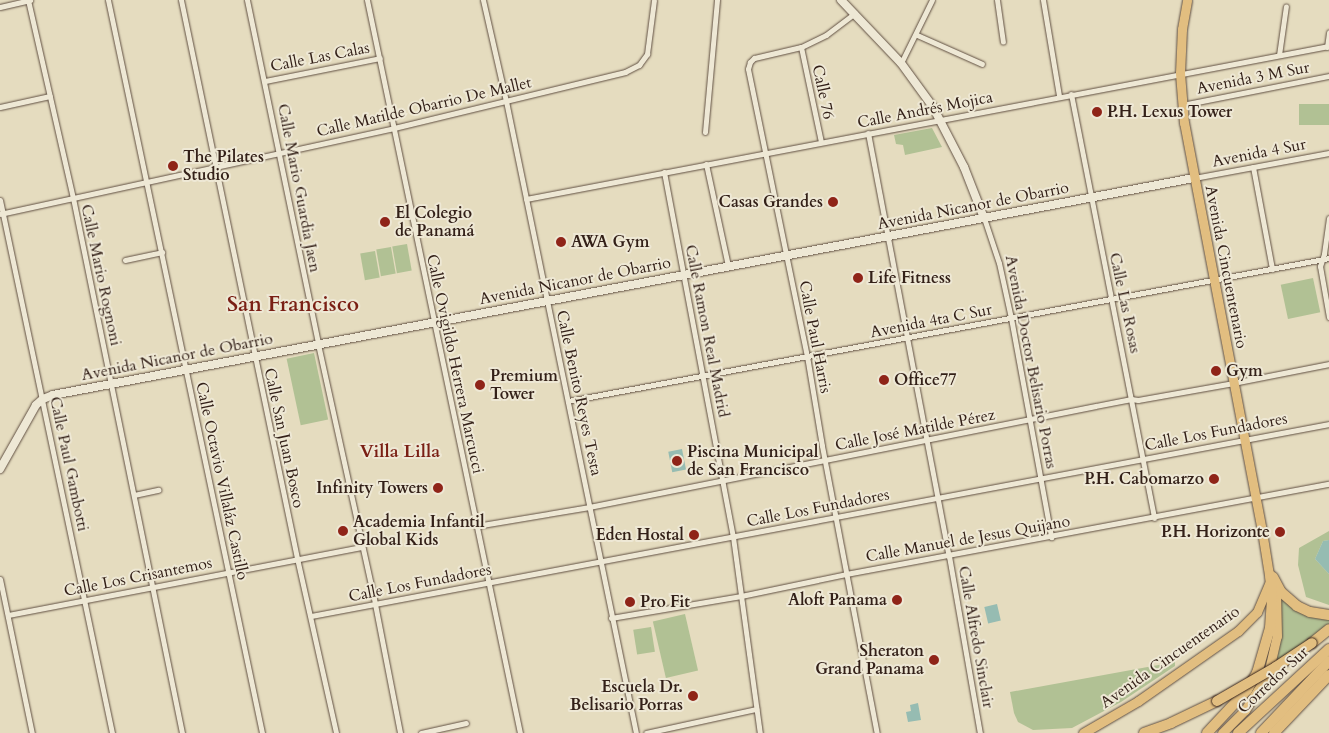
<!DOCTYPE html>
<meta charset="utf-8">
<style>
body{margin:0}
#map{position:relative;width:1329px;height:733px;overflow:hidden;background:#e5dcbf;font-family:Cardo,serif}
div>[style]{position:absolute}
.green>*{inset:0;background:#b1c194;transform-origin:0 0}
.water>*{inset:0;background:#96bcb2;transform-origin:0 0}
.roads{filter:drop-shadow(0 0 1px #604f42) drop-shadow(0 0 1px #604f42)}
.street>*{height:5px;margin:-2.5px;padding:0 2.5px;transform-origin:2.5px;border-radius:2.5px;background:#eee8d5}
.secondary>*{height:8px;margin:-4px;padding:0 4px;transform-origin:4px;border-radius:4px;background:#eee8d5}
.primary>*{height:9px;margin:-4.5px;padding:0 4.5px;transform-origin:4.5px;border-radius:4.5px;background:#e2be80}
.highway>*{height:10px;margin:-5px;padding:0 5px;transform-origin:5px;border-radius:5px;background:#e2be80}
.bridges{filter:drop-shadow(0 0 1px #332018) drop-shadow(0 0 1px #332018)}
.highway-bridge>*{height:10px;margin:-5px;padding:0 5px;transform-origin:5px;border-radius:5px;background:#e2be80}
.dots>*{width:14px;height:14px;translate:-50% -50%;box-sizing:border-box;border:2px solid #eee8d5;border-radius:50%}
span{translate:-50% -50%;white-space:nowrap;text-align:center;line-height:1.15;-webkit-text-stroke:4px #eee8d5;paint-order:stroke}
.street-label{font-size:16px;color:#332018}
.poi-label{font-size:16px;color:#332018;font-weight:700}
.left{translate:0 -50%;text-align:left}
.right{translate:-100% -50%;text-align:right}
.neighbourhood-label{font-size:18px;color:#7a1f14;font-weight:700}
.district-label{font-size:21px;color:#7a1f14;font-weight:700}
</style>
<div id="map">
<div class="green">
<div style="left:1329px;top:104px;width:21px;height:30px;rotate:90deg"></div>
<div style="clip-path:polygon(932px 128px,942px 147px,905px 155px,903px 145px,896px 144px,894px 135px)"></div>
<div style="left:407px;top:244px;width:27px;height:15px;rotate:80deg"></div>
<div style="left:391px;top:247px;width:27px;height:15px;rotate:80deg"></div>
<div style="left:375px;top:251px;width:27px;height:15px;rotate:80deg"></div>
<div style="left:1313px;top:278px;width:35px;height:33px;rotate:78deg"></div>
<div style="left:314px;top:353px;width:68px;height:28px;rotate:78deg"></div>
<div style="clip-path:polygon(1329px 531px,1329px 540px,1323px 541px,1315px 559px,1329px 574px,1329px 605px,1306px 597px,1298px 565px,1299px 548px)"></div>
<div style="clip-path:polygon(1280px 596px,1329px 618px,1329px 626px,1274px 664px,1280px 635px)"></div>
<div style="left:685px;top:614px;width:58px;height:33px;rotate:77deg"></div>
<div style="left:651px;top:627px;width:25px;height:18px;rotate:81deg"></div>
<div style="clip-path:polygon(1175px 662px,1175px 666px,1121px 702px,1072px 728px,1033px 730px,1018px 722px,1014px 713px,1010px 692px)"></div>
</div>
<div class="water">
<div style="left:682px;top:449px;width:21px;height:14px;rotate:79deg"></div>
<div style="clip-path:polygon(1329px 540px,1329px 574px,1315px 559px,1323px 541px)"></div>
<div style="left:997px;top:604px;width:17px;height:13px;rotate:77deg"></div>
<div style="clip-path:polygon(918px 703px,921px 720px,908px 722px,906px 712px,911px 711px,910px 705px)"></div>
</div>
<div class="roads">
<div class="street">
<div style="left:28px;top:0;width:203px;rotate:77.2deg"></div>
<div style="left:73px;top:198px;width:546px;rotate:78.48deg"></div>
<div style="left:108px;top:0;width:749px;rotate:78.13deg"></div>
<div style="left:181px;top:0;width:570px;rotate:78.26deg"></div>
<div style="left:297px;top:558px;width:179px;rotate:77.4deg"></div>
<div style="left:247px;top:0;width:351px;rotate:78.3deg"></div>
<div style="left:318px;top:344px;width:266px;rotate:77.6deg"></div>
<div style="left:375px;top:604px;width:131px;rotate:79deg"></div>
<div style="left:367px;top:0;width:749px;rotate:78.21deg"></div>
<div style="left:483px;top:0;width:104px;rotate:77.2deg"></div>
<div style="left:506px;top:101px;width:645px;rotate:78.38deg"></div>
<div style="left:997px;top:0;width:42px;rotate:81.9deg"></div>
<div style="left:1043px;top:0;width:97px;rotate:80.5deg"></div>
<div style="left:0;top:7px;width:31px;rotate:-13deg"></div>
<div style="left:855px;top:13px;width:36px;rotate:143deg"></div>
<div style="left:826px;top:35px;width:28px;rotate:154deg"></div>
<div style="left:801px;top:47px;width:48px;rotate:166.8deg"></div>
<div style="left:754px;top:58px;width:6px;rotate:135deg"></div>
<div style="left:750px;top:62px;width:7px;rotate:106deg"></div>
<div style="left:748px;top:69px;width:293px;rotate:78.4deg"></div>
<div style="left:807px;top:356px;width:91px;rotate:80.5deg"></div>
<div style="left:822px;top:446px;width:292px;rotate:79.2deg"></div>
<div style="left:917px;top:35px;width:71px;rotate:24deg"></div>
<div style="left:801px;top:47px;width:97px;rotate:78.1deg"></div>
<div style="left:1327px;top:47px;width:15px;rotate:-82deg"></div>
<div style="left:1279px;top:55px;width:49px;rotate:-81.9deg"></div>
<div style="left:901px;top:63px;width:70px;rotate:-63.8deg"></div>
<div style="left:265px;top:81px;width:117px;rotate:-11.3deg"></div>
<div style="left:1071px;top:94px;width:432px;rotate:78.9deg"></div>
<div style="left:1182px;top:105px;width:150px;rotate:-11.2deg"></div>
<div style="left:0;top:107px;width:51px;rotate:-12.4deg"></div>
<div style="left:705px;top:132px;width:133px;rotate:-84.8deg"></div>
<div style="left:868px;top:133px;width:431px;rotate:79.2deg"></div>
<div style="left:949px;top:556px;width:180px;rotate:80.1deg"></div>
<div style="left:706px;top:164px;width:104px;rotate:77.8deg"></div>
<div style="left:1253px;top:167px;width:104px;rotate:79.4deg"></div>
<div style="left:664px;top:172px;width:371px;rotate:79.3deg"></div>
<div style="left:733px;top:537px;width:198px;rotate:82.2deg"></div>
<div style="left:1194px;top:178px;width:137px;rotate:-10.5deg"></div>
<div style="left:526px;top:199px;width:817px;rotate:-10.79deg"></div>
<div style="left:0;top:200px;width:545px;rotate:78.13deg"></div>
<div style="left:0;top:214px;width:403px;rotate:-12.3deg"></div>
<div style="left:394px;top:128px;width:238px;rotate:-13.6deg"></div>
<div style="left:625px;top:72px;width:16px;rotate:-27deg"></div>
<div style="left:639px;top:65px;width:14px;rotate:-54deg"></div>
<div style="left:647px;top:54px;width:54px;rotate:-82.6deg"></div>
<div style="left:984px;top:218px;width:47px;rotate:71.6deg"></div>
<div style="left:999px;top:263px;width:56px;rotate:77.7deg"></div>
<div style="left:1011px;top:318px;width:223px;rotate:79.6deg"></div>
<div style="left:1329px;top:218px;width:36px;rotate:98deg"></div>
<div style="left:1324px;top:254px;width:13px;rotate:108deg"></div>
<div style="left:1320px;top:266px;width:52px;rotate:80deg"></div>
<div style="left:125px;top:260px;width:38px;rotate:-12deg"></div>
<div style="left:568px;top:401px;width:774px;rotate:-10.64deg"></div>
<div style="left:134px;top:495px;width:25px;rotate:-12deg"></div>
<div style="left:476px;top:526px;width:115px;rotate:-9.5deg"></div>
<div style="left:589px;top:507px;width:553px;rotate:-11.27deg"></div>
<div style="left:1131px;top:399px;width:7px;rotate:8deg"></div>
<div style="left:1138px;top:400px;width:97px;rotate:-10.1deg"></div>
<div style="left:1233px;top:383px;width:98px;rotate:-11.2deg"></div>
<div style="left:0;top:579px;width:157px;rotate:78.3deg"></div>
<div style="left:8px;top:615px;width:360px;rotate:-10.9deg"></div>
<div style="left:311px;top:616px;width:1036px;rotate:-10.68deg"></div>
<div style="left:611px;top:618px;width:132px;rotate:-9.6deg"></div>
<div style="left:741px;top:596px;width:107px;rotate:-11.8deg"></div>
<div style="left:846px;top:574px;width:491px;rotate:-10.6deg"></div>
<div style="left:421px;top:733px;width:46px;rotate:-12.5deg"></div>
<div style="left:646px;top:733px;width:113px;rotate:-12.3deg"></div>
</div>
<div class="secondary">
<div style="left:841px;top:0;width:87px;rotate:46.4deg"></div>
<div style="left:901px;top:63px;width:54px;rotate:54deg"></div>
<div style="left:933px;top:107px;width:68px;rotate:62.7deg"></div>
<div style="left:964px;top:167px;width:55px;rotate:68.6deg"></div>
<div style="left:0;top:469px;width:73px;rotate:-60.6deg"></div>
<div style="left:36px;top:405px;width:9px;rotate:-41deg"></div>
<div style="left:43px;top:399px;width:11px;rotate:-22deg"></div>
<div style="left:53px;top:395px;width:1161px;rotate:-10.77deg"></div>
</div>
<div class="primary">
<div style="left:1083px;top:733px;width:64px;rotate:-30.2deg"></div>
<div style="left:1138px;top:701px;width:122px;rotate:-35deg"></div>
<div style="left:1238px;top:631px;width:27px;rotate:-45deg"></div>
<div style="left:1257px;top:612px;width:34px;rotate:-67deg"></div>
<div style="left:1270px;top:581px;width:51px;rotate:-99.1deg"></div>
<div style="left:1262px;top:531px;width:415px;rotate:-100.8deg"></div>
<div style="left:1184px;top:123px;width:50px;rotate:-94.6deg"></div>
<div style="left:1180px;top:73px;width:44px;rotate:-87.4deg"></div>
<div style="left:1182px;top:29px;width:29px;rotate:-80deg"></div>
<div style="left:1222px;top:733px;width:33px;rotate:-45deg"></div>
<div style="left:1245px;top:710px;width:43px;rotate:-57.4deg"></div>
<div style="left:1268px;top:674px;width:39px;rotate:-77deg"></div>
<div style="left:1277px;top:636px;width:45px;rotate:-91.3deg"></div>
</div>
<div class="highway">
<div style="left:1273px;top:577px;width:17px;rotate:62deg"></div>
<div style="left:1281px;top:592px;width:21px;rotate:41deg"></div>
<div style="left:1297px;top:606px;width:14px;rotate:25deg"></div>
<div style="left:1310px;top:612px;width:19px;rotate:9deg"></div>
<div style="left:1312px;top:643px;width:22px;rotate:-39deg"></div>
<div style="left:1144px;top:733px;width:29px;rotate:-20deg"></div>
<div style="left:1171px;top:723px;width:51px;rotate:-25.6deg"></div>
<div style="left:1207px;top:733px;width:59px;rotate:-47.1deg"></div>
<div style="left:1247px;top:690px;width:20px;rotate:-60deg"></div>
<div style="left:1257px;top:673px;width:47px;rotate:-73.9deg"></div>
<div style="left:1270px;top:628px;width:32px;rotate:-86deg"></div>
<div style="left:1272px;top:596px;width:21px;rotate:-95deg"></div>
<div style="left:1238px;top:733px;width:124px;rotate:-42.7deg"></div>
<div style="left:1261px;top:733px;width:99px;rotate:-46.6deg"></div>
<div style="left:1274px;top:733px;width:80px;rotate:-46.5deg"></div>
</div>
</div>
<div class="bridges">
<div class="highway-bridge">
<div style="left:1217px;top:701px;width:68px;rotate:-30deg"></div>
<div style="left:1276px;top:667px;width:43px;rotate:-33.7deg"></div>
</div>
</div>
<div class="dots">
<div style="left:1097px;top:112px;background:#8f2418"></div>
<div style="left:173px;top:166px;background:#8f2418"></div>
<div style="left:833px;top:202px;background:#8f2418"></div>
<div style="left:385px;top:222px;background:#8f2418"></div>
<div style="left:561px;top:242px;background:#8f2418"></div>
<div style="left:858px;top:278px;background:#8f2418"></div>
<div style="left:1216px;top:371px;background:#8f2418"></div>
<div style="left:884px;top:380px;background:#8f2418"></div>
<div style="left:480px;top:385px;background:#8f2418"></div>
<div style="left:677px;top:461px;background:#8f2418"></div>
<div style="left:1214px;top:479px;background:#8f2418"></div>
<div style="left:438px;top:488px;background:#8f2418"></div>
<div style="left:343px;top:531px;background:#8f2418"></div>
<div style="left:1280px;top:532px;background:#8f2418"></div>
<div style="left:694px;top:535px;background:#8f2418"></div>
<div style="left:897px;top:600px;background:#8f2418"></div>
<div style="left:630px;top:602px;background:#8f2418"></div>
<div style="left:934px;top:660px;background:#8f2418"></div>
<div style="left:693px;top:696px;background:#8f2418"></div>
</div>
<div class="street-label">
<span style="left:320px;top:57px;rotate:-11deg">Calle Las Calas</span>
<span style="left:1253px;top:78px;rotate:-11deg">Avenida 3 M Sur</span>
<span style="left:823px;top:92px;rotate:78deg">Calle 76</span>
<span style="left:424px;top:107px;rotate:-13deg">Calle Matilde Obarrio De Mallet</span>
<span style="left:925px;top:110px;rotate:-11deg">Calle Andrés Mojica</span>
<span style="left:1259px;top:153px;rotate:-11deg">Avenida 4 Sur</span>
<span style="left:299px;top:188px;rotate:79deg">Calle Mario Guardia Jaen</span>
<span style="left:973px;top:206px;rotate:-11deg">Avenida Nicanor de Obarrio</span>
<span style="left:1226px;top:267px;rotate:79deg">Avenida Cincuentenario</span>
<span style="left:101px;top:275px;rotate:78deg">Calle Mario Rognoni</span>
<span style="left:575px;top:281px;rotate:-11deg">Avenida Nicanor de Obarrio</span>
<span style="left:1125px;top:303px;rotate:78deg">Calle Las Rosas</span>
<span style="left:931px;top:321px;rotate:-11deg">Avenida 4ta C Sur</span>
<span style="left:707px;top:331px;rotate:79deg">Calle Ramon Real Madrid</span>
<span style="left:815px;top:337px;rotate:79deg">Calle Paul Harris</span>
<span style="left:177px;top:357px;rotate:-11deg">Avenida Nicanor de Obarrio</span>
<span style="left:1031px;top:362px;rotate:79deg">Avenida Doctor Belisario Porras</span>
<span style="left:455px;top:364px;rotate:78deg">Calle Ovigildo Herrera Marcucci</span>
<span style="left:579px;top:393px;rotate:78deg">Calle Benito Reyes Testa</span>
<span style="left:915px;top:430px;rotate:-11deg">Calle José Matilde Pérez</span>
<span style="left:1216px;top:432px;rotate:-11deg">Calle Los Fundadores</span>
<span style="left:284px;top:438px;rotate:78deg">Calle San Juan Bosco</span>
<span style="left:69px;top:464px;rotate:78deg">Calle Paul Gambotti</span>
<span style="left:222px;top:481px;rotate:78deg">Calle Octavio Villaláz Castillo</span>
<span style="left:818px;top:508px;rotate:-11deg">Calle Los Fundadores</span>
<span style="left:968px;top:539px;rotate:-10deg">Calle Manuel de Jesus Quijano</span>
<span style="left:138px;top:577px;rotate:-11deg">Calle Los Crisantemos</span>
<span style="left:420px;top:583px;rotate:-11deg">Calle Los Fundadores</span>
<span style="left:976px;top:637px;rotate:80deg">Calle Alfredo Sinclair</span>
<span style="left:1170px;top:657px;rotate:-35deg">Avenida Cincuentenario</span>
<span style="left:1273px;top:680px;rotate:-43deg">Corredor Sur</span>
</div>
<div class="poi-label">
<span class="left" style="left:1107px;top:112px">P.H. Lexus Tower</span>
<span class="left" style="left:183px;top:166px">The Pilates<br>Studio</span>
<span class="right" style="left:823px;top:202px">Casas Grandes</span>
<span class="left" style="left:395px;top:222px">El Colegio<br>de Panamá</span>
<span class="left" style="left:571px;top:242px">AWA Gym</span>
<span class="left" style="left:868px;top:278px">Life Fitness</span>
<span class="left" style="left:1226px;top:371px">Gym</span>
<span class="left" style="left:490px;top:385px">Premium<br>Tower</span>
<span class="left" style="left:894px;top:380px">Office77</span>
<span class="left" style="left:687px;top:461px">Piscina Municipal<br>de San Francisco</span>
<span class="right" style="left:1204px;top:479px">P.H. Cabomarzo</span>
<span class="right" style="left:428px;top:488px">Infinity Towers</span>
<span class="left" style="left:353px;top:531px">Academia Infantil<br>Global Kids</span>
<span class="right" style="left:1270px;top:532px">P.H. Horizonte</span>
<span class="right" style="left:684px;top:535px">Eden Hostal</span>
<span class="right" style="left:887px;top:600px">Aloft Panama</span>
<span class="left" style="left:640px;top:602px">Pro Fit</span>
<span class="right" style="left:924px;top:660px">Sheraton<br>Grand Panama</span>
<span class="right" style="left:683px;top:696px">Escuela Dr.<br>Belisario Porras</span>
</div>
<div class="neighbourhood-label">
<span style="left:400px;top:452px">Villa Lilla</span>
</div>
<div class="district-label">
<span style="left:293px;top:305px">San Francisco</span>
</div>
</div>
